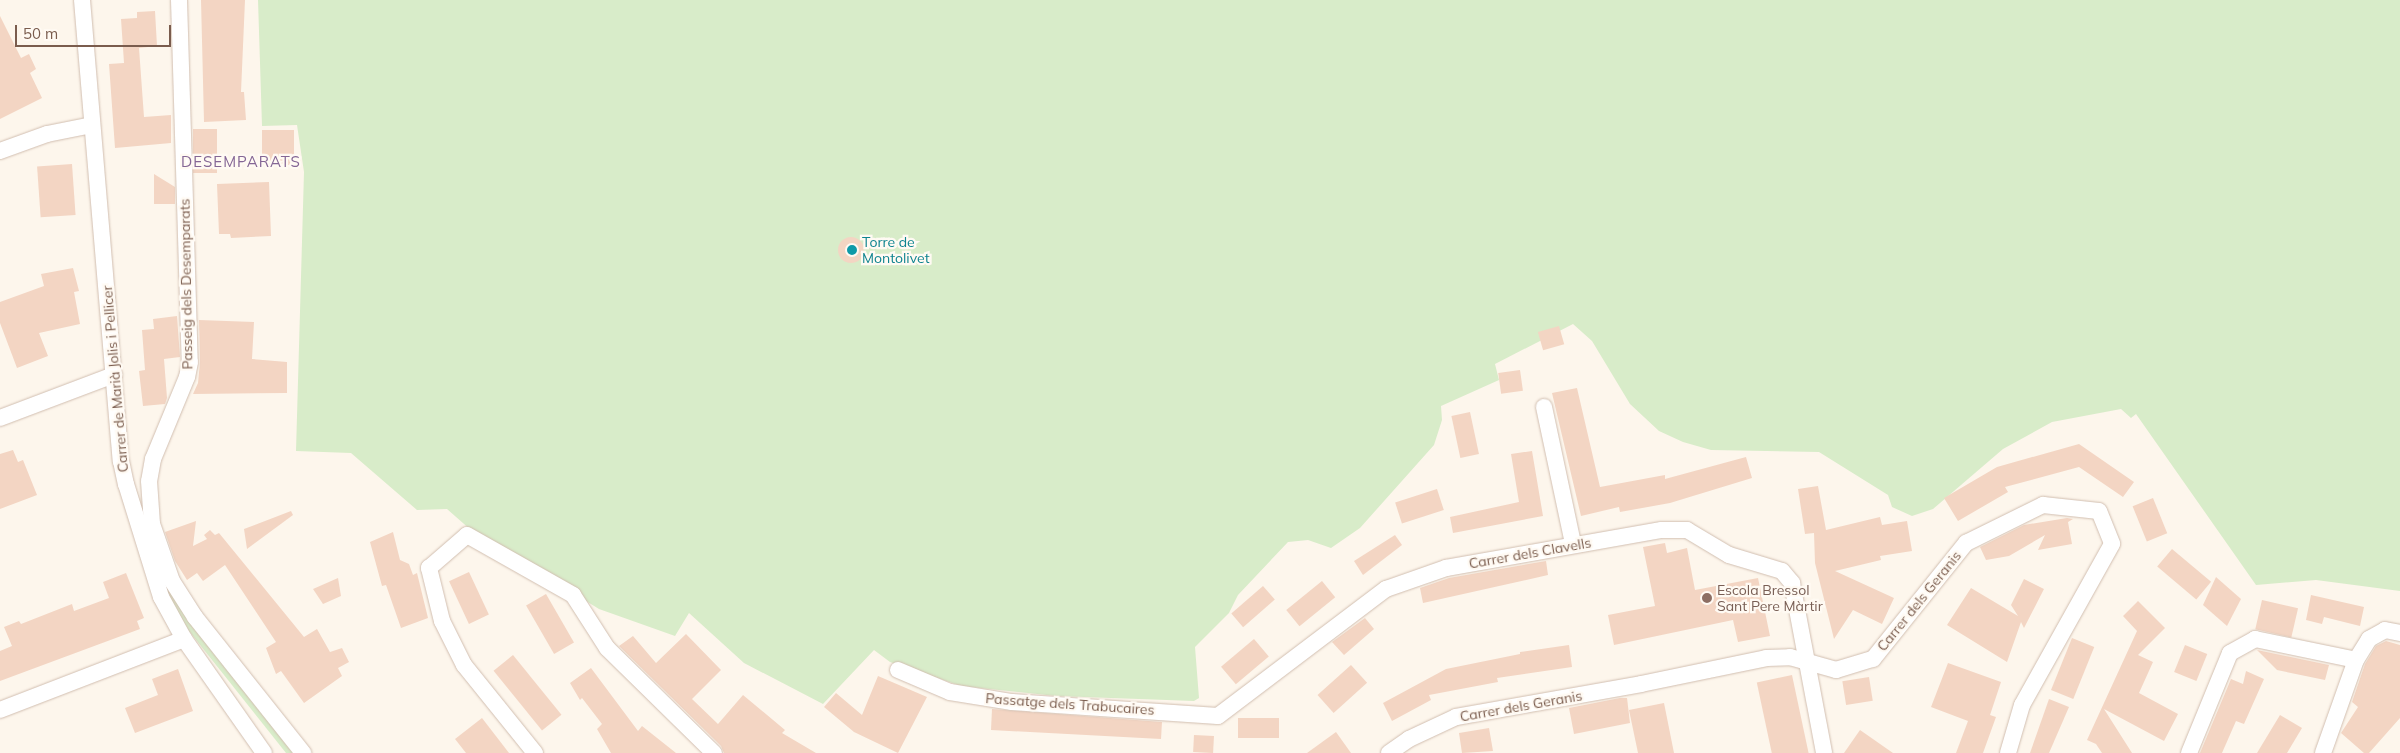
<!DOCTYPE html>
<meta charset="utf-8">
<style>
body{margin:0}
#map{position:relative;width:2400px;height:753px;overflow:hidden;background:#fdf6ec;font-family:Mulish,sans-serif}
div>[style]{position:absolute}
.green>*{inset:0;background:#d8ecc9}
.building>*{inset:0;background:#f3d5c3;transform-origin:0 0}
.round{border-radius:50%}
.roads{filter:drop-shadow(0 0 1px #d1beb0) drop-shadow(0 0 1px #d1beb0)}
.street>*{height:16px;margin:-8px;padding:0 8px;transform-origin:8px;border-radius:8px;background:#fff}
.dots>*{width:14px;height:14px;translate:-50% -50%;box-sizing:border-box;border:2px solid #fffaf3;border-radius:50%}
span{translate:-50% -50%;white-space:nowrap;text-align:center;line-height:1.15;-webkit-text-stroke:4.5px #fffaf3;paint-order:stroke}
.culture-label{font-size:14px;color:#0d838f}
.left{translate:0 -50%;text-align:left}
.street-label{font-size:14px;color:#7a5c4d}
.education-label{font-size:14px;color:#785e54}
.neighbourhood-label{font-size:15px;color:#846695;letter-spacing:1px}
.scale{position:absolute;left:15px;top:25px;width:156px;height:22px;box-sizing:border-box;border:2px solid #7a5c4d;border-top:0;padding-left:6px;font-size:15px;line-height:18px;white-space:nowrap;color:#7a5c4d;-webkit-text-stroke:4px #fffaf3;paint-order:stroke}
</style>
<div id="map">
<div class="green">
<div style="clip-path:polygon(258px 0,2400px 0,2400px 591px,2316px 580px,2256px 585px,2136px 414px,2131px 418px,2121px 409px,2052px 422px,2003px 449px,1933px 509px,1912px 516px,1892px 507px,1888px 495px,1819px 452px,1711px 450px,1683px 442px,1659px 431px,1630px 404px,1592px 341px,1573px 324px,1495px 364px,1499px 380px,1441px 406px,1442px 420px,1434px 445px,1360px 528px,1331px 548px,1308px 540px,1288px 542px,1238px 595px,1229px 613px,1195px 647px,1199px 698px,1194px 701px,1056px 696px,961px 686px,890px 662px,874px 650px,823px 704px,744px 663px,689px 613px,675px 636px,599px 609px,472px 531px,447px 509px,417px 510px,351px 453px,296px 451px,304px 172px,297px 125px,262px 126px)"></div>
<div style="clip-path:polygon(154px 557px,295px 753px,286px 753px,185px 626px,164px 592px)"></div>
</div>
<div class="building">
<div style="clip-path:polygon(201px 0,245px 0,241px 92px,244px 92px,246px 120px,204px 122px)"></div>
<div style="clip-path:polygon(155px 11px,157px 46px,139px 48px,144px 117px,171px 115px,171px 143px,115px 148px,109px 64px,124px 63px,121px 19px,137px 18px,137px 12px)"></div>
<div style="clip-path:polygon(0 16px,21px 58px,29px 54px,36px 69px,30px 73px,42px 98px,0 119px)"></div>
<div style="left:193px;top:129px;width:24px;height:44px"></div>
<div style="left:262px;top:130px;width:32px;height:35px"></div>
<div style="left:72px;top:164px;width:51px;height:35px;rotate:86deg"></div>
<div style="clip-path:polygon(154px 174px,175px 187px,175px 204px,154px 204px)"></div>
<div style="clip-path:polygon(269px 182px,271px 236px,231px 238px,230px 234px,219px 234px,217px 184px)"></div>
<div class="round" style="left:838px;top:237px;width:26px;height:26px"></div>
<div style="clip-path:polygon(73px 268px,79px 291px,74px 292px,80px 324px,39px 333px,48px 356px,17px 368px,0 323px,0 302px,44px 286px,41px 274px)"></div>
<div style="clip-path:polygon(177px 316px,180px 357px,164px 359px,167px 398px,165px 404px,143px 406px,139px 371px,145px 370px,142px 330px,154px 329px,153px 319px)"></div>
<div style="clip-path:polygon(199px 320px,254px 322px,252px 359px,287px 362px,287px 393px,193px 394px,198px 383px,200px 362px)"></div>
<div style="left:1559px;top:326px;width:19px;height:22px;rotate:74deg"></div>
<div style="left:1520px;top:370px;width:21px;height:22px;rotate:82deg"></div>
<div style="clip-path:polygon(1577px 388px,1600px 487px,1665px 475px,1665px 479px,1746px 457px,1752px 478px,1670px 503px,1620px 512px,1619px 507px,1581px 516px,1552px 393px)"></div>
<div style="left:1470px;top:412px;width:43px;height:19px;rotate:78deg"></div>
<div style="clip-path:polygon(2079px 444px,2134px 482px,2123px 497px,2079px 467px,2005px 487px,2008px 492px,1958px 521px,1944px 498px,1997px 467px)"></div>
<div style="clip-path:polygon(13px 450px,18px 462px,23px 460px,37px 495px,0 509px,0 454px)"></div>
<div style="clip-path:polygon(1532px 451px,1543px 516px,1453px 533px,1450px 517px,1519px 502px,1511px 454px)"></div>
<div style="clip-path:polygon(1818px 486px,1826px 530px,1880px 517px,1882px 525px,1907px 521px,1912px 551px,1880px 556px,1881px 560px,1835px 571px,1894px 598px,1882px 624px,1853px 610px,1834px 639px,1815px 563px,1814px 533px,1805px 534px,1798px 489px)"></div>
<div style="left:1437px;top:489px;width:22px;height:44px;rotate:72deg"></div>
<div style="left:2153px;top:498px;width:38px;height:22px;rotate:68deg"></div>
<div style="clip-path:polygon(291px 511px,293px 515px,247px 549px,244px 529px)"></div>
<div style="clip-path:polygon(2067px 518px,2073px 519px,2068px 522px,2072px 544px,2038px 550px,2045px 535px,2009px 556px,1986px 560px,1980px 547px,2024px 525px)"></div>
<div style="clip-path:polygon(196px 521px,193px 546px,207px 539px,204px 535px,210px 530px,215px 535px,219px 533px,304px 637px,317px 629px,330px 652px,342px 648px,349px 662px,338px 668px,342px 676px,304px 703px,281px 671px,276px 674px,266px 648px,276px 642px,225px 565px,203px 581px,197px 573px,187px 580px,175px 561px,165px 532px)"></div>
<div style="clip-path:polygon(393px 532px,400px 560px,409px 564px,413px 575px,417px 573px,428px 618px,401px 628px,386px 585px,382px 586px,370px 542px)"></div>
<div style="clip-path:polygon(1395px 535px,1402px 545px,1363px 575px,1354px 561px)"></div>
<div style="clip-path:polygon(1665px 543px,1667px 553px,1687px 548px,1695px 590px,1758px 578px,1770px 636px,1738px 642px,1733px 620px,1614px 645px,1608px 615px,1655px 606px,1643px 547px)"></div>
<div style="left:2172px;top:549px;width:51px;height:23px;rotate:40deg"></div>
<div style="clip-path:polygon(1546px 561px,1548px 575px,1423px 603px,1420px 588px,1449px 578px)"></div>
<div style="left:469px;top:572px;width:47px;height:22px;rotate:65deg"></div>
<div style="clip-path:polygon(126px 573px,144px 618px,137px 621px,140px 629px,0 681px,0 651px,12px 646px,4px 627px,19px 621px,21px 624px,72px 604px,74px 611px,109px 598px,103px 582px)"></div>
<div style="clip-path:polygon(2216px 577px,2241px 599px,2227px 626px,2203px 605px)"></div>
<div style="clip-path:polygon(338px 578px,341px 596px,323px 604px,313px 589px)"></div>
<div style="clip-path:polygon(2024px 579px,2044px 589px,2024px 628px,2021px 622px,2007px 662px,1947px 625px,1971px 588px,2018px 616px,2011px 605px)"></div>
<div style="left:1322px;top:581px;width:21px;height:46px;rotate:51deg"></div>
<div style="left:1263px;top:586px;width:18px;height:42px;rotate:49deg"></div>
<div style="left:546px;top:594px;width:56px;height:23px;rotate:60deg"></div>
<div style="clip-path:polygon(2311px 595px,2364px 607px,2360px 626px,2324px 617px,2322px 624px,2306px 620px)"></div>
<div style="left:2262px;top:600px;width:37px;height:30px;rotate:13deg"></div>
<div style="clip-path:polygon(2138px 601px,2165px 628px,2138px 655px,2153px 662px,2139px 693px,2178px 714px,2164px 741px,2104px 709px,2132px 753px,2102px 753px,2096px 744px,2087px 740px,2137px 631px,2123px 616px)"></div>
<div style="clip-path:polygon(1365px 618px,1374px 629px,1344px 655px,1332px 642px)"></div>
<div style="clip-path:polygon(686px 634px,721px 670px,692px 699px,718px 724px,743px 695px,785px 730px,782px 733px,816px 753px,724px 753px,721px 746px,619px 646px,633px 636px,656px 663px)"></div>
<div style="left:2072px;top:638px;width:24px;height:56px;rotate:22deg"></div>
<div style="left:1254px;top:639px;width:23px;height:43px;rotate:50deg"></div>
<div style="clip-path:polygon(2386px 641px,2400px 645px,2400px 718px,2369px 753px,2364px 753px,2341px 733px,2358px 707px,2352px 702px,2365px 664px,2376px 646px)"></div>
<div style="clip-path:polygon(1569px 645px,1572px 667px,1497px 678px,1498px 682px,1429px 695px,1431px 700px,1392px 721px,1383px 703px,1446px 669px,1520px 654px,1520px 652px)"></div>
<div style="left:2185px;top:645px;width:24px;height:29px;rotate:22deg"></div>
<div style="clip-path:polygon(2257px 650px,2329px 665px,2325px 680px,2277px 670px)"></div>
<div style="left:513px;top:655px;width:77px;height:25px;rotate:51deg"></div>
<div style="clip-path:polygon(1948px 663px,2001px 682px,1990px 715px,1996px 717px,1983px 753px,1956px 753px,1968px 721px,1931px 707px)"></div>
<div style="left:1351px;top:665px;width:24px;height:45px;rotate:48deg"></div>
<div style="clip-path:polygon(591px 668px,638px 731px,642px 726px,676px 753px,611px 753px,597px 729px,602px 724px,582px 698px,580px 700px,570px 683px)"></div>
<div style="clip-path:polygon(178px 669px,193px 711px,135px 733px,125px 708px,158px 695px,152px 679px)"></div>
<div style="clip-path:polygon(2246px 671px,2264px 679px,2244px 724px,2236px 721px,2222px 753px,2200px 753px,2231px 679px,2243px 684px)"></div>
<div style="left:1792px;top:675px;width:80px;height:36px;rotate:78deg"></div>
<div style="clip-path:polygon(878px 676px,927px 697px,898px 753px,854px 732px,824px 707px,836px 693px,862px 715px)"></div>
<div style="left:1869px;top:677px;width:24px;height:27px;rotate:81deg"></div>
<div style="clip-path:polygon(1620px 698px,1627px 698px,1630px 723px,1574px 734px,1569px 708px)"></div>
<div style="clip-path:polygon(2049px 699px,2069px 707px,2049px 753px,2030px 753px)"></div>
<div style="clip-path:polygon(1664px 703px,1674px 753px,1638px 753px,1629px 710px)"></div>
<div style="clip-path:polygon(992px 709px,1162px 722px,1161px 739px,991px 730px)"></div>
<div style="clip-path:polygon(2280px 715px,2302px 728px,2287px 753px,2257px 753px)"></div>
<div style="clip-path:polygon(482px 718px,509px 753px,466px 753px,455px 739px)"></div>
<div style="left:1279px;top:718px;width:20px;height:41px;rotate:90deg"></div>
<div style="clip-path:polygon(1489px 728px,1493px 751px,1462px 753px,1459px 733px)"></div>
<div style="clip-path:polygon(1860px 730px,1893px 753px,1844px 753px)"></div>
<div style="clip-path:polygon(1336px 732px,1351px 753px,1307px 753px)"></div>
<div style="left:1194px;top:735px;width:20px;height:17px;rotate:3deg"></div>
</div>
<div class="roads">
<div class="street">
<div style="left:82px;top:0;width:463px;rotate:85.2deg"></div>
<div style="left:121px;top:461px;width:24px;rotate:78deg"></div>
<div style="left:126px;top:484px;width:118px;rotate:72.8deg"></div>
<div style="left:161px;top:597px;width:48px;rotate:61.3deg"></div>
<div style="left:184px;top:639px;width:139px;rotate:54.9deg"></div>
<div style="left:179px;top:0;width:362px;rotate:88.3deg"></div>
<div style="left:190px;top:362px;width:15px;rotate:101deg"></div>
<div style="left:187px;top:377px;width:89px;rotate:112.5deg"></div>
<div style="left:153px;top:459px;width:22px;rotate:100deg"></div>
<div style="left:149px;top:481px;width:43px;rotate:86deg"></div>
<div style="left:152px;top:524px;width:60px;rotate:70.7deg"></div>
<div style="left:172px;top:581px;width:43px;rotate:57.4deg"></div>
<div style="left:195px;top:617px;width:174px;rotate:51.5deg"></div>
<div style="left:0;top:151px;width:50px;rotate:-19.9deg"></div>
<div style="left:47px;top:134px;width:46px;rotate:-11.3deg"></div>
<div style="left:1544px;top:407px;width:140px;rotate:78deg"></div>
<div style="left:0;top:418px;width:122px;rotate:-20.7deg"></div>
<div style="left:898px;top:670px;width:56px;rotate:22.9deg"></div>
<div style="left:950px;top:692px;width:63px;rotate:9.2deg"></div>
<div style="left:1012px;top:702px;width:206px;rotate:3.9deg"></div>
<div style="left:1218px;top:716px;width:211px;rotate:-37.1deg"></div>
<div style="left:1386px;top:589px;width:64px;rotate:-19.3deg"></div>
<div style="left:1446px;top:568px;width:219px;rotate:-10deg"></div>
<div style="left:1662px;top:530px;width:25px"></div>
<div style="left:1687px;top:530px;width:49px;rotate:30.8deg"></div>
<div style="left:1729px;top:555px;width:55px;rotate:16.8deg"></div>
<div style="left:1782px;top:571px;width:16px;rotate:50deg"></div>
<div style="left:1792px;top:583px;width:173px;rotate:79.3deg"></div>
<div style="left:0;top:710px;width:197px;rotate:-21.1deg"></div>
<div style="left:535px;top:753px;width:113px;rotate:-128.9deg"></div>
<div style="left:464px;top:665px;width:49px;rotate:-116.6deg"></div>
<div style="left:442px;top:621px;width:55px;rotate:-103.8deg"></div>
<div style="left:429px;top:568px;width:50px;rotate:-41deg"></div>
<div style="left:467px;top:535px;width:122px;rotate:29.5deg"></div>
<div style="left:573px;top:595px;width:63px;rotate:57.3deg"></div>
<div style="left:607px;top:648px;width:150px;rotate:44.5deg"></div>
<div style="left:1389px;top:753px;width:24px;rotate:-35deg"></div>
<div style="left:1409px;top:739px;width:52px;rotate:-25.1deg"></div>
<div style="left:1456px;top:717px;width:188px;rotate:-10.1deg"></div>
<div style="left:1641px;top:684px;width:128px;rotate:-11.7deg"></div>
<div style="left:1766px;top:658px;width:24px;rotate:-2deg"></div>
<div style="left:1790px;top:657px;width:48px;rotate:15.8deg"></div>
<div style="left:1836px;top:670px;width:39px;rotate:-17deg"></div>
<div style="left:1873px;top:659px;width:149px;rotate:-51.3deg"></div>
<div style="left:1966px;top:543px;width:86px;rotate:-26.3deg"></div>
<div style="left:2043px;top:505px;width:56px;rotate:6.1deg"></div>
<div style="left:2099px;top:511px;width:35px;rotate:68deg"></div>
<div style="left:2112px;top:544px;width:184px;rotate:119.2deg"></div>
<div style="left:2022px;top:705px;width:50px;rotate:106.3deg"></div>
<div style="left:2189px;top:753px;width:108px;rotate:-67.7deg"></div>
<div style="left:2230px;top:653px;width:29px;rotate:-29deg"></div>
<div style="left:2255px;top:639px;width:103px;rotate:11.7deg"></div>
<div style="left:2323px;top:753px;width:99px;rotate:-70.5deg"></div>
<div style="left:2356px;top:660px;width:25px;rotate:-58deg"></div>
<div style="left:2369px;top:639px;width:18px;rotate:-29deg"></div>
<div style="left:2385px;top:630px;width:15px;rotate:11deg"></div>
</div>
</div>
<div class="dots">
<div style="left:852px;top:250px;background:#0f9aa8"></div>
<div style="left:1707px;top:598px;background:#8d6e63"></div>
</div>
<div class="culture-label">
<span class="left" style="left:862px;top:250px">Torre de<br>Montolivet</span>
</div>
<div class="street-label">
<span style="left:186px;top:284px;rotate:-91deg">Passeig dels Desemparats</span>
<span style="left:115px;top:379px;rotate:-95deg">Carrer de Marià Jolis i Pellicer</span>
<span style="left:1530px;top:553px;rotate:-10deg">Carrer dels Clavells</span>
<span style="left:1919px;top:601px;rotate:-51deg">Carrer dels Geranis</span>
<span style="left:1070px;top:704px;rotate:4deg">Passatge dels Trabucaires</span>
<span style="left:1521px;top:706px;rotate:-10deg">Carrer dels Geranis</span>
</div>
<div class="education-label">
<span class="left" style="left:1717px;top:598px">Escola Bressol<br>Sant Pere Màrtir</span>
</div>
<div class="neighbourhood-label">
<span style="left:241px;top:162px">DESEMPARATS</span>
</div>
<div class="scale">50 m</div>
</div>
